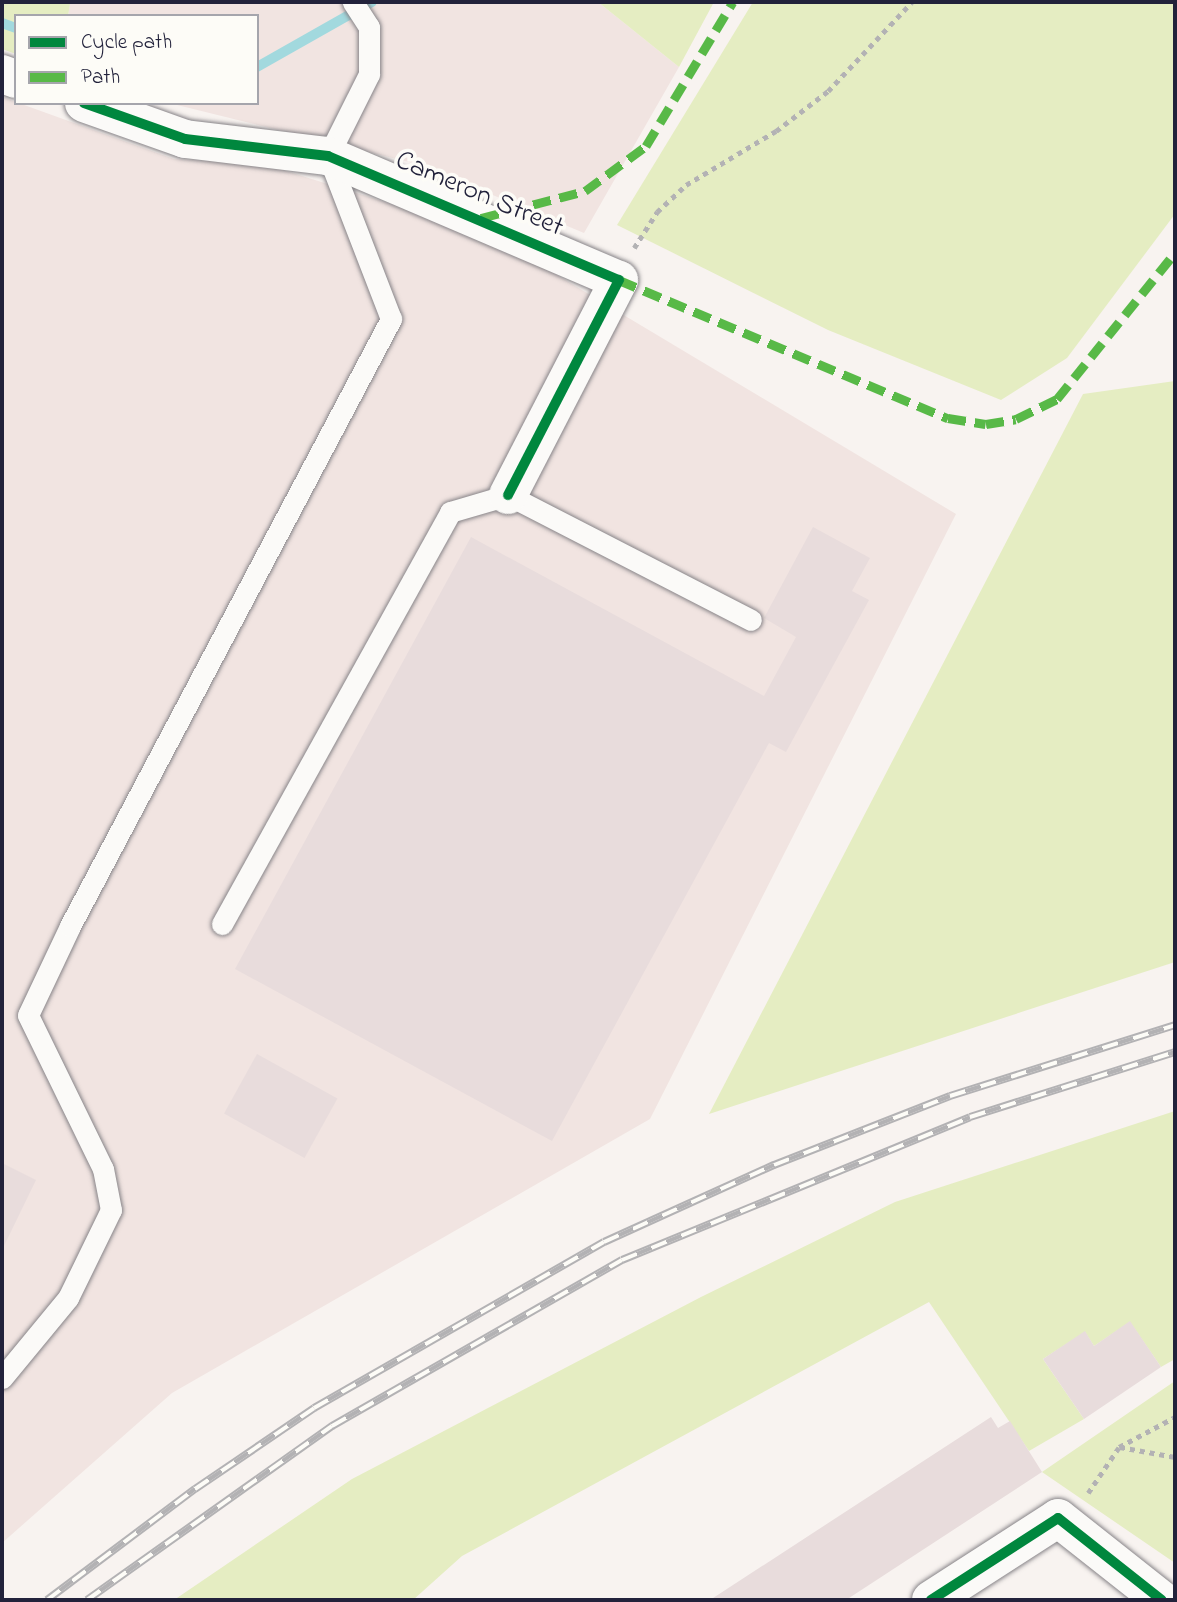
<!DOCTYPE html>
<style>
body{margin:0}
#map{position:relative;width:1177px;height:1602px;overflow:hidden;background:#f8f3f0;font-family:"Indie Flower",sans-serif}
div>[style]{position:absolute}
.built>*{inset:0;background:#f1e4e1}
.green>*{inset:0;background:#e5edc2}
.stream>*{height:10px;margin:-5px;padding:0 5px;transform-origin:5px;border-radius:5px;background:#a2d9de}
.building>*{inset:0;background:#e8dcdc;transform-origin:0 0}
.path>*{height:4.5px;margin-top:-2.25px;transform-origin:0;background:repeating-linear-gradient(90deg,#b3b2b4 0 5px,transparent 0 10px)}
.roads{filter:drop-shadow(0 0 2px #878488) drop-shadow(0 0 2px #878488)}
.lane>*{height:21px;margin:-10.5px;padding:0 10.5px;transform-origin:10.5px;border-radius:10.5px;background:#fbfaf8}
.street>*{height:38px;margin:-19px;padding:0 19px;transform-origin:19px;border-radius:19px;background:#fbfaf8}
.rail>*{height:8px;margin-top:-4px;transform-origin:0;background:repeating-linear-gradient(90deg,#fdfcf7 0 16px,#b3b2b4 0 32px);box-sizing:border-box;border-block:2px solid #b3b2b4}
.quiet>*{height:9px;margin-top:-4.5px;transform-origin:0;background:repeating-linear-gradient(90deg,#58b947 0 18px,transparent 0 27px)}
.cycleway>*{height:10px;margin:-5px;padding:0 5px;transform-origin:5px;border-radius:5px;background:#00873e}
span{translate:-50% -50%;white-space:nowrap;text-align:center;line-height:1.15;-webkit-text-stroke:7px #fdfcf7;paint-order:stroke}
.street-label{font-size:28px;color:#22223b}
.frame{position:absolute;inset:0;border:4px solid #22223b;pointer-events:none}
.legend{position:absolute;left:14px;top:14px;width:245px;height:91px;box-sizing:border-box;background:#fdfcf7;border:2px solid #a5a5ac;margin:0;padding:9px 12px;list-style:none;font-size:21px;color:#22223b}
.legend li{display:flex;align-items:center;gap:14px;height:35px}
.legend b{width:35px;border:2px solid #a5a5ac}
</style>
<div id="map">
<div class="built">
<div style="clip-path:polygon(66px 2px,598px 2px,679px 67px,584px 233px,421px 165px,169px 103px,257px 103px,257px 16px,68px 16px,70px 4px)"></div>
<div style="clip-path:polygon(2px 97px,174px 159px,264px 164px,490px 235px,956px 514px,650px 1119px,172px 1393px,2px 1543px)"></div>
</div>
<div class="green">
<div style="clip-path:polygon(2px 2px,66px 2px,70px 4px,68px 16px,16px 16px,16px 54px,2px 49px)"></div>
<div style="clip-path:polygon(598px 2px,714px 2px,679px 67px)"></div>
<div style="clip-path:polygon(753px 2px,1175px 2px,1175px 214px,1067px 358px,1001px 400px,828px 330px,617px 225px)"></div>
<div style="clip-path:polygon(1175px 381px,1175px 962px,709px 1114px,1083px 394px)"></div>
<div style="clip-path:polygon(1175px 1111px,1175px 1359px,1161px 1367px,1130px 1322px,1094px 1346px,1085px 1332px,1043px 1359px,1084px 1419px,1029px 1451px,929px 1302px,462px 1556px,413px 1600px,174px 1600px,352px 1479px,701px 1297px,895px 1202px)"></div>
<div style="clip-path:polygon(1175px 1381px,1175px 1563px,1042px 1472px)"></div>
</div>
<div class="stream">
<div style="left:2px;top:23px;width:15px;rotate:20deg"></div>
<div style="left:257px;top:67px;width:132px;rotate:-29.5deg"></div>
</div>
<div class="building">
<div style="clip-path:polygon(813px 527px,870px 558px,852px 591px,869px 600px,786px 752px,769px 743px,552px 1141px,235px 969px,471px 537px,764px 696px,796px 637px,764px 618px)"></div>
<div style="left:257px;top:1054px;width:92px;height:68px;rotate:29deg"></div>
<div style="clip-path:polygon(2px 1163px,36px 1180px,2px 1250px)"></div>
<div style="clip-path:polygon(1130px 1321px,1161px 1367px,1084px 1419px,1043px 1359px,1085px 1331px,1094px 1346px)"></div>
<div style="clip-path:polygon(991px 1417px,998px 1428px,1010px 1421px,1042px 1472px,846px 1600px,710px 1600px)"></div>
</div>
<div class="path">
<div style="left:634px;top:248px;width:43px;rotate:-57.4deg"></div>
<div style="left:657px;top:212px;width:40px;rotate:-43deg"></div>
<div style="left:686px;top:185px;width:105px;rotate:-31deg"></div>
<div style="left:776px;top:131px;width:66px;rotate:-37.6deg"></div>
<div style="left:828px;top:91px;width:122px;rotate:-46.7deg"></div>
<div style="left:1120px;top:1447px;width:56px;rotate:10.3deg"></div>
<div style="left:1088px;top:1493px;width:55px;rotate:-56deg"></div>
<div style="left:1119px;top:1447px;width:64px;rotate:-28.2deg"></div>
</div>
<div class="roads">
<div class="lane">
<div style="left:222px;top:924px;width:471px;rotate:-61deg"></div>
<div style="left:450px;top:512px;width:60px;rotate:-16.3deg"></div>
<div style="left:508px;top:495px;width:273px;rotate:27.2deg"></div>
<div style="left:2px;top:1378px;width:104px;rotate:-50.5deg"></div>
<div style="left:68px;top:1298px;width:98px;rotate:-64deg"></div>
<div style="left:111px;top:1210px;width:42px;rotate:-101deg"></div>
<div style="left:103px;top:1169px;width:171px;rotate:-116deg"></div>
<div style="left:28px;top:1015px;width:98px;rotate:-64.7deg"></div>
<div style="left:70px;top:926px;width:687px;rotate:-62.13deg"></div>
<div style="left:391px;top:319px;width:175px;rotate:-111.1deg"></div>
<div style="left:328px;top:156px;width:92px;rotate:-63.4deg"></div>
<div style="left:369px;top:74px;width:47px;rotate:-90deg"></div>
<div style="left:369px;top:27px;width:30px;rotate:-123deg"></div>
</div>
<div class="street">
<div style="left:2px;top:74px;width:15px;rotate:20deg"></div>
<div style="left:84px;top:103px;width:107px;rotate:19.6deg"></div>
<div style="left:185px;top:139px;width:144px;rotate:6.8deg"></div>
<div style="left:328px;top:156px;width:316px;rotate:23.1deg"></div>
<div style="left:619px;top:280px;width:242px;rotate:117.3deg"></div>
<div style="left:931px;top:1600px;width:151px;rotate:-32.8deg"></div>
<div style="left:1058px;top:1518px;width:132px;rotate:38.3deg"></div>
</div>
</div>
<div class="rail">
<div style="left:47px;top:1600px;width:185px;rotate:-36.9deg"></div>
<div style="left:195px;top:1489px;width:144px;rotate:-34.2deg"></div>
<div style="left:314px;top:1408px;width:334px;rotate:-29.8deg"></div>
<div style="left:604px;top:1242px;width:187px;rotate:-24.4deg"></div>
<div style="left:774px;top:1165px;width:189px;rotate:-21.4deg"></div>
<div style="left:950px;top:1096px;width:236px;rotate:-17.5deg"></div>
<div style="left:87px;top:1600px;width:301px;rotate:-35.4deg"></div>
<div style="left:332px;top:1426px;width:334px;rotate:-29.8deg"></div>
<div style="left:622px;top:1260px;width:376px;rotate:-22.3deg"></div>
<div style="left:970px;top:1117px;width:215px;rotate:-17.6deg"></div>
</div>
<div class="quiet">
<div style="left:481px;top:218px;width:107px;rotate:-14.6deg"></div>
<div style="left:585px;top:191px;width:76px;rotate:-36.4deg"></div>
<div style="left:646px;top:146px;width:168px;rotate:-58.9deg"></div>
<div style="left:619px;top:280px;width:357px;rotate:22.8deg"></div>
<div style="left:948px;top:418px;width:38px;rotate:9deg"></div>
<div style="left:986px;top:424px;width:30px;rotate:-9deg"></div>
<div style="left:1016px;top:419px;width:46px;rotate:-26deg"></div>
<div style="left:1057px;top:399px;width:188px;rotate:-51.1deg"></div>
</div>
<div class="cycleway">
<div style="left:84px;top:103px;width:107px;rotate:19.6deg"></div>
<div style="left:185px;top:139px;width:144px;rotate:6.8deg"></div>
<div style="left:328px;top:156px;width:316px;rotate:23.1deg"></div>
<div style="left:619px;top:280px;width:242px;rotate:117.3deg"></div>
<div style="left:931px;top:1600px;width:151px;rotate:-32.8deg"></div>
<div style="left:1058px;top:1518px;width:132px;rotate:38.3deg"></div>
</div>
<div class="street-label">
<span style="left:479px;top:195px;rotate:23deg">Cameron Street</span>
</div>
<div class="frame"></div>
<ul class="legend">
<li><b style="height:9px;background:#00873e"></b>Cycle path</li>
<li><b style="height:9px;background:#58b947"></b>Path</li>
</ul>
</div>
